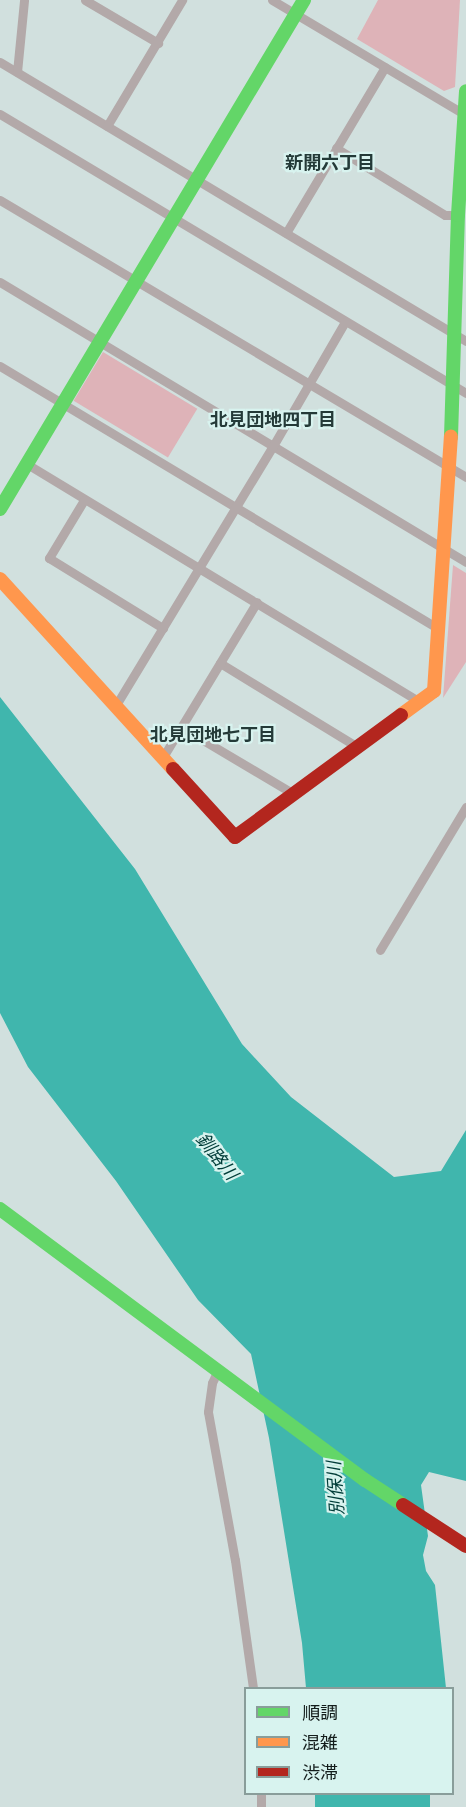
<!DOCTYPE html>
<meta charset="utf-8">
<style>
body{margin:0}
#map{position:relative;width:466px;height:1807px;overflow:hidden;background:#d1e0de;font-family:Overpass,"Noto Sans JP",sans-serif}
div>[style]{position:absolute}
.green>*{inset:0;background:#deb3b8;transform-origin:0 0}
.water>*{inset:0;background:#40b6ad;transform-origin:0 0}
.street>*{height:9px;margin:-4.5px;padding:0 4.5px;transform-origin:4.5px;border-radius:4.5px;background:#b3a9a9}
.fast>*{height:14px;margin:-7px;padding:0 7px;transform-origin:7px;border-radius:7px;background:#63d668}
.slow>*{height:14px;margin:-7px;padding:0 7px;transform-origin:7px;border-radius:7px;background:#ff974d}
.jam>*{height:14px;margin:-7px;padding:0 7px;transform-origin:7px;border-radius:7px;background:#b3261e}
span{translate:-50% -50%;white-space:nowrap;text-align:center;line-height:1.15;-webkit-text-stroke:4.5px #d8f3ef;paint-order:stroke}
.neighbourhood-label{font-size:18px;color:#243a38;font-weight:700}
.water-label{font-size:18px;color:#003c38;font-style:italic}
.legend{position:absolute;left:244px;top:1687px;width:210px;height:108px;box-sizing:border-box;background:#d8f3ef;border:2px solid #899d9a;margin:0;padding:8px 10px;list-style:none;font-size:18px;color:#131c1b}
.legend li{display:flex;align-items:center;gap:12px;height:30px}
.legend b{width:30px;border:2px solid #899d9a}
</style>
<div id="map">
<div class="green">
<div style="clip-path:polygon(378px 0,460px 0,455px 87px,444px 91px,357px 39px)"></div>
<div style="left:103px;top:352px;width:110px;height:57px;rotate:31deg"></div>
<div style="clip-path:polygon(453px 565px,466px 573px,466px 662px,443px 698px)"></div>
</div>
<div class="water">
<div style="clip-path:polygon(0 697px,135px 869px,242px 1044px,291px 1097px,394px 1177px,441px 1171px,466px 1130px,466px 1481px,429px 1472px,421px 1485px,428px 1536px,423px 1555px,426px 1571px,435px 1585px,446px 1688px,306px 1688px,302px 1643px,269px 1438px,251px 1354px,198px 1300px,116px 1181px,28px 1067px,0 1013px)"></div>
<div style="left:315px;top:1794px;width:115px;height:13px"></div>
</div>
<div class="street">
<div style="left:85px;top:0;width:85px;rotate:30.5deg"></div>
<div style="left:272px;top:0;width:226px;rotate:30.7deg"></div>
<div style="left:0;top:62px;width:543px;rotate:30.91deg"></div>
<div style="left:17px;top:72px;width:72px;rotate:-84.4deg"></div>
<div style="left:0;top:114px;width:543px;rotate:30.91deg"></div>
<div style="left:107px;top:126px;width:147px;rotate:-59.2deg"></div>
<div style="left:336px;top:148px;width:128px;rotate:31.6deg"></div>
<div style="left:445px;top:215px;width:13px"></div>
<div style="left:0;top:200px;width:542px;rotate:30.73deg"></div>
<div style="left:286px;top:233px;width:193px;rotate:-59.2deg"></div>
<div style="left:0;top:282px;width:544px;rotate:31deg"></div>
<div style="left:0;top:366px;width:512px;rotate:30.93deg"></div>
<div style="left:27px;top:464px;width:458px;rotate:31.2deg"></div>
<div style="left:84px;top:500px;width:68px;rotate:121.1deg"></div>
<div style="left:49px;top:558px;width:134px;rotate:31.6deg"></div>
<div style="left:220px;top:663px;width:159px;rotate:31.4deg"></div>
<div style="left:116px;top:705px;width:303px;rotate:-58.8deg"></div>
<div style="left:273px;top:446px;width:143px;rotate:-59.9deg"></div>
<div style="left:181px;top:727px;width:131px;rotate:30.7deg"></div>
<div style="left:163px;top:757px;width:181px;rotate:-58.8deg"></div>
<div style="left:380px;top:950px;width:167px;rotate:-59deg"></div>
<div style="left:218px;top:1370px;width:14px;rotate:115deg"></div>
<div style="left:212px;top:1383px;width:29px;rotate:98deg"></div>
<div style="left:208px;top:1412px;width:150px;rotate:79.7deg"></div>
<div style="left:235px;top:1560px;width:129px;rotate:82deg"></div>
<div style="left:261px;top:1794px;width:13px;rotate:90deg"></div>
</div>
<div class="fast">
<div style="left:451px;top:437px;width:222px;rotate:-88.2deg"></div>
<div style="left:458px;top:215px;width:124px;rotate:-86.3deg"></div>
<div style="left:0;top:509px;width:593px;rotate:-59.15deg"></div>
<div style="left:0;top:1209px;width:455px;rotate:36.6deg"></div>
<div style="left:365px;top:1480px;width:45px;rotate:33.3deg"></div>
</div>
<div class="slow">
<div style="left:0;top:579px;width:257px;rotate:47.7deg"></div>
<div style="left:401px;top:715px;width:41px;rotate:-36deg"></div>
<div style="left:434px;top:691px;width:255px;rotate:-86.2deg"></div>
</div>
<div class="jam">
<div style="left:173px;top:769px;width:92px;rotate:47.6deg"></div>
<div style="left:235px;top:837px;width:206px;rotate:-36.3deg"></div>
<div style="left:403px;top:1505px;width:75px;rotate:33.1deg"></div>
</div>
<div class="neighbourhood-label">
<span style="left:330px;top:165px">新開六丁目</span>
<span style="left:273px;top:422px">北見団地四丁目</span>
<span style="left:213px;top:737px">北見団地七丁目</span>
</div>
<div class="water-label">
<span style="left:215px;top:1158px;rotate:51deg">釧路川</span>
<span style="left:338px;top:1488px;rotate:-94deg">別保川</span>
</div>
<ul class="legend">
<li><b style="height:8px;background:#63d668"></b>順調</li>
<li><b style="height:8px;background:#ff974d"></b>混雑</li>
<li><b style="height:8px;background:#b3261e"></b>渋滞</li>
</ul>
</div>
